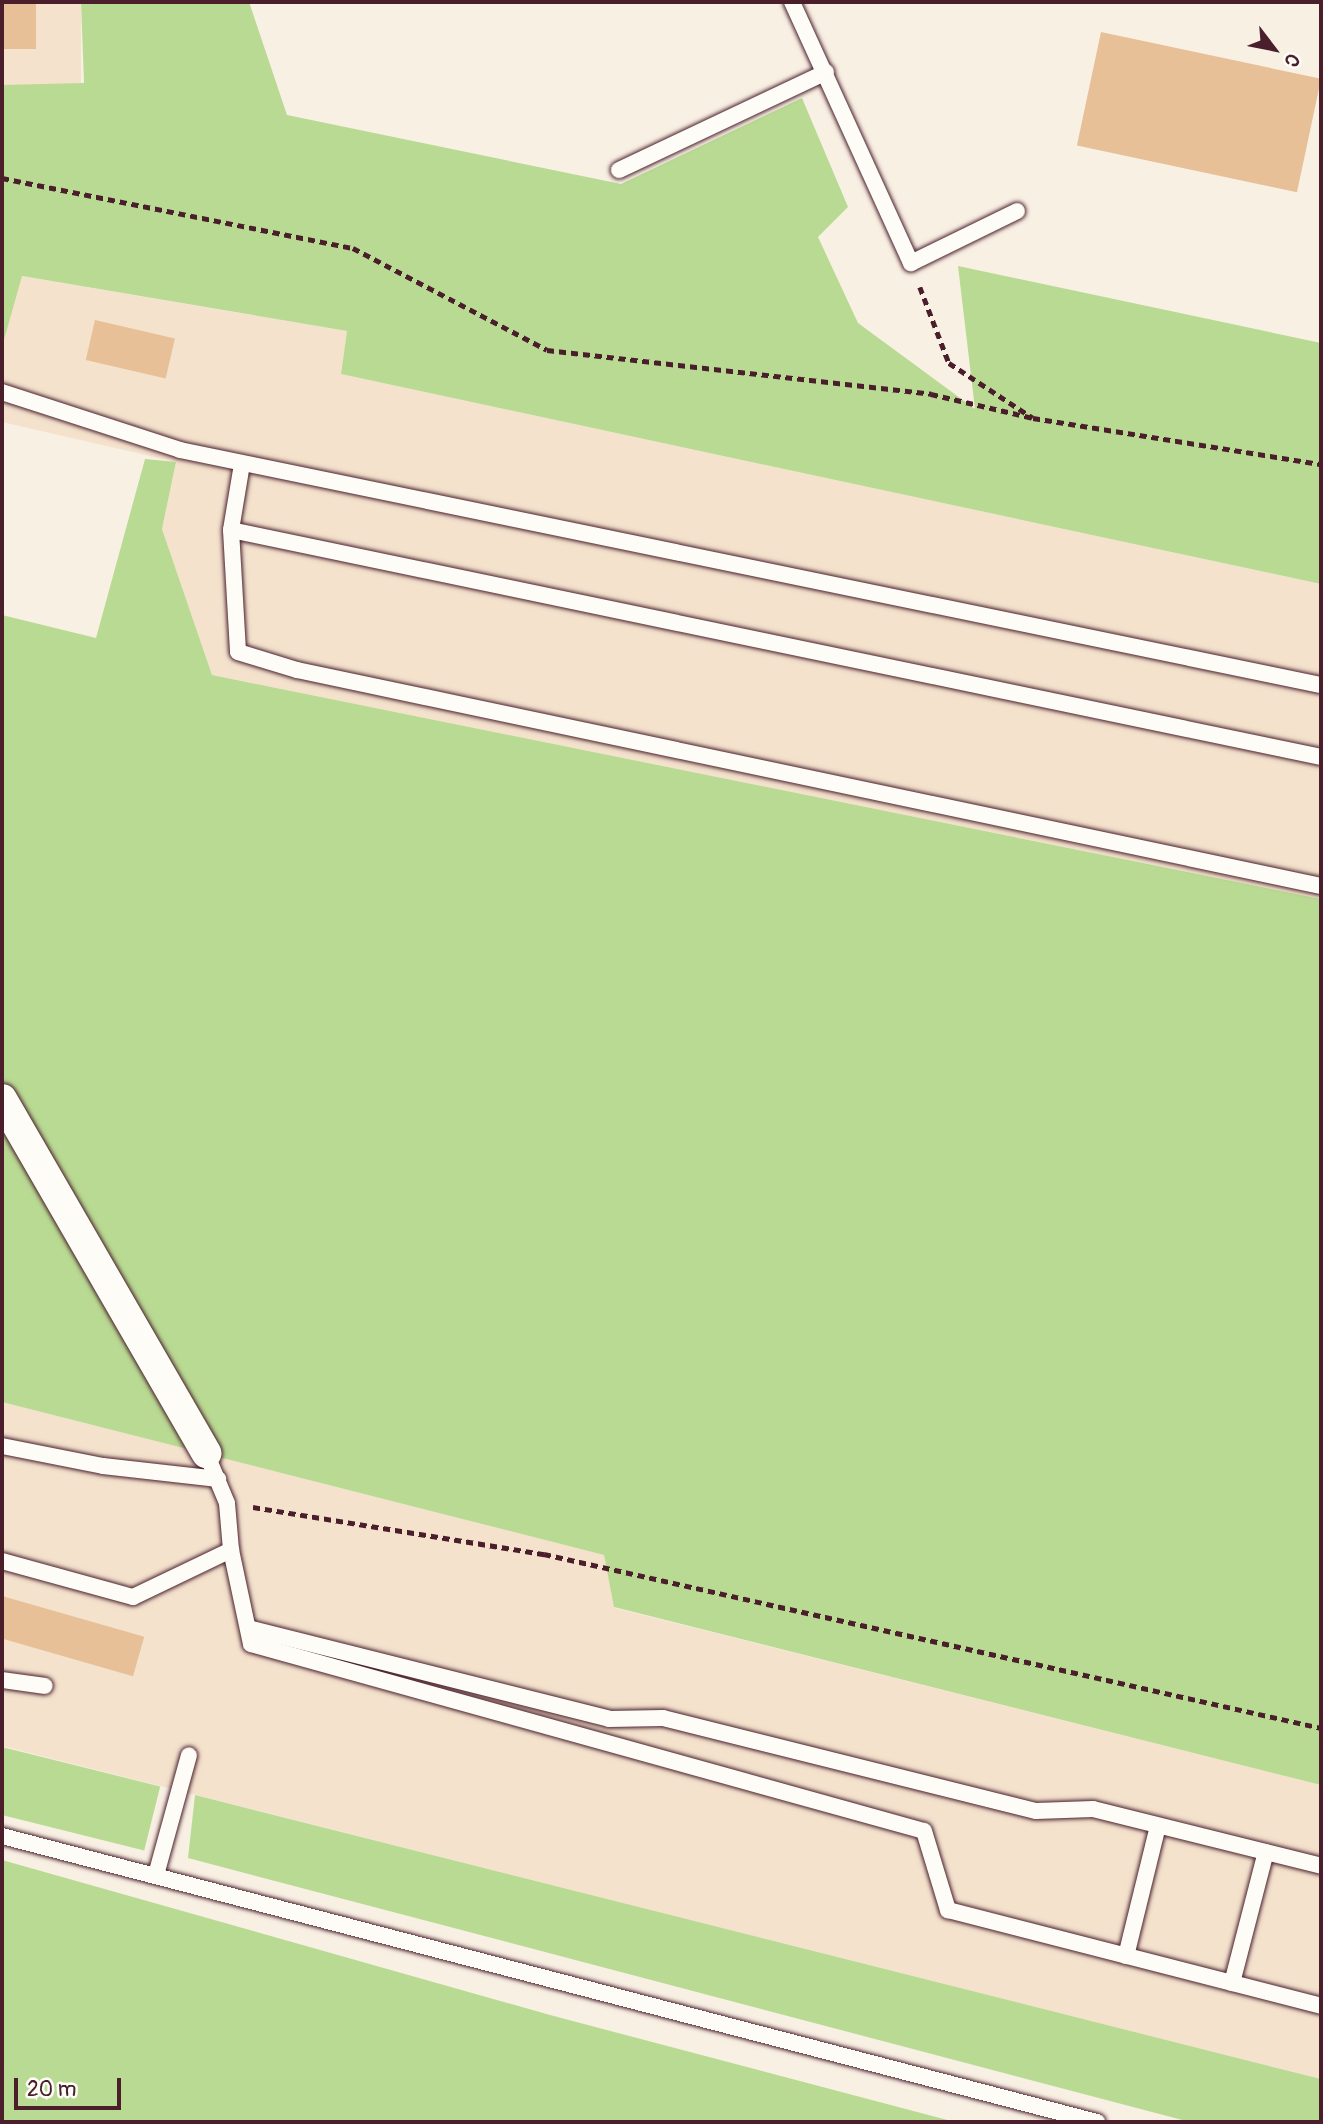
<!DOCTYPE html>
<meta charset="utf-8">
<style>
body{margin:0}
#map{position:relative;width:1323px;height:2124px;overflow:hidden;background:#f9f0e4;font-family:Pangolin,sans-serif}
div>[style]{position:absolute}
.built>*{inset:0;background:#f4e2cd;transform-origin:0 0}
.green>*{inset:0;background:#b9da93;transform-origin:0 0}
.building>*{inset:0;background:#e7c098;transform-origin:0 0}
.path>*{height:4.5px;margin-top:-2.25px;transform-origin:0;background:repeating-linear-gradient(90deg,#4a1f2b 0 7px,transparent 0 12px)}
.roads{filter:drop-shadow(0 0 2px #4a1f2b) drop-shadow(0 0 2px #4a1f2b)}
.lane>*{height:16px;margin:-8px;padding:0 8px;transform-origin:8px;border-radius:8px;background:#fdfcf7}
.street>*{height:30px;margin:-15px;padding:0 15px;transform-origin:15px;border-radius:15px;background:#fdfcf7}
span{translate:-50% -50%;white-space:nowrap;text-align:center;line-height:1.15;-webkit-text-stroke:5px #fdfcf7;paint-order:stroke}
.frame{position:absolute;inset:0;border:4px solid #4a1f2b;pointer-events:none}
.north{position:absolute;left:1239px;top:14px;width:70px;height:70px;-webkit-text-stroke:5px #fdfcf7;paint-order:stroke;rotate:122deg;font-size:19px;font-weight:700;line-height:28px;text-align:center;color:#4a1f2b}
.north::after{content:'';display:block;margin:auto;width:24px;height:32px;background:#4a1f2b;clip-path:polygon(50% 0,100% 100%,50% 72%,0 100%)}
.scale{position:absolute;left:14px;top:2078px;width:107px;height:32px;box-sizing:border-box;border:4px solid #4a1f2b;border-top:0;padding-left:9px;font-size:21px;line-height:24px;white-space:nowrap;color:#4a1f2b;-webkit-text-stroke:5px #fdfcf7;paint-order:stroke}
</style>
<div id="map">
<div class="built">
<div style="left:2px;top:2px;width:79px;height:83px"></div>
<div style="clip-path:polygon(21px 276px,347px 331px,341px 374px,1321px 584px,1321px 899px,212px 675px,162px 529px,176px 462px,2px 422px,2px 347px)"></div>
<div style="clip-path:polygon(2px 1402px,604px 1555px,615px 1608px,1321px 1785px,1321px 2079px,2px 1746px)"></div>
</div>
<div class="green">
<div style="clip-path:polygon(81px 2px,249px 2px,287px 115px,621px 184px,802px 98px,848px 207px,818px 237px,858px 323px,975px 409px,958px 266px,1321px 343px,1321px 584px,341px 374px,347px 331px,22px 276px,2px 347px,2px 85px,84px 83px)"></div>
<div style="clip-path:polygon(145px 459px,176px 462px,162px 529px,212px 675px,1321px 899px,1321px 1785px,614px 1607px,604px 1555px,2px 1402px,2px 615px,96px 638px)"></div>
<div style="left:2px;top:1747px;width:163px;height:66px;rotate:14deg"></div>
<div style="clip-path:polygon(195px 1795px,1321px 2079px,1321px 2122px,1190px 2122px,188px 1858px)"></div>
<div style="clip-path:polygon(2px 1860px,550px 2015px,955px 2122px,2px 2122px)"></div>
</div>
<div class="building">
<div style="left:2px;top:2px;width:34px;height:47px"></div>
<div style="left:1101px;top:32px;width:225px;height:116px;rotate:12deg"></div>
<div style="left:95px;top:320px;width:82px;height:41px;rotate:13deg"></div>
<div style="left:2px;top:1596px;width:148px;height:41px;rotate:16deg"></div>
</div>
<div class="path">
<div style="left:2px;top:178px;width:358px;rotate:11.3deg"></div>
<div style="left:353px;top:248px;width:219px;rotate:27.7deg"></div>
<div style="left:547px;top:350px;width:387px;rotate:6.5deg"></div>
<div style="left:931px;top:394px;width:105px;rotate:13.2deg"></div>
<div style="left:920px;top:287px;width:81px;rotate:69.1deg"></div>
<div style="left:949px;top:363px;width:100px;rotate:33.2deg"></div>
<div style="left:1033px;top:418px;width:292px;rotate:9.1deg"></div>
<div style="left:253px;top:1507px;width:295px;rotate:9.2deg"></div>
<div style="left:544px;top:1554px;width:796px;rotate:12.62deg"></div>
</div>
<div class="roads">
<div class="lane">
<div style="left:792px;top:2px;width:287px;rotate:65.5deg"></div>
<div style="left:911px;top:263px;width:118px;rotate:-26.1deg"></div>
<div style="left:619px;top:170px;width:229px;rotate:-25.3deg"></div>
<div style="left:2px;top:392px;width:187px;rotate:18deg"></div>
<div style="left:180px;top:450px;width:1165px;rotate:11.64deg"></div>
<div style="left:242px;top:464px;width:67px;rotate:99.5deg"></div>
<div style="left:231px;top:530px;width:1113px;rotate:11.76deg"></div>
<div style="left:231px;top:530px;width:122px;rotate:86.7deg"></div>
<div style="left:238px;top:652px;width:62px;rotate:17deg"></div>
<div style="left:297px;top:670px;width:1047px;rotate:11.91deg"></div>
<div style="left:2px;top:1446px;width:103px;rotate:11.2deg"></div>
<div style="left:103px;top:1466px;width:116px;rotate:6.4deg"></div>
<div style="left:231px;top:1550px;width:96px;rotate:78deg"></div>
<div style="left:251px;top:1644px;width:698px;rotate:15.53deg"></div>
<div style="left:924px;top:1831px;width:83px;rotate:73.1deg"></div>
<div style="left:948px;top:1910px;width:385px;rotate:14.4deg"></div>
<div style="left:2px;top:1561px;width:136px;rotate:15.4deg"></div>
<div style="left:133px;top:1597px;width:109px;rotate:-25.6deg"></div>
<div style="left:231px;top:1550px;width:47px;rotate:-94.9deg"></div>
<div style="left:227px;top:1503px;width:54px;rotate:-112.8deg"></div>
<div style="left:248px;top:1628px;width:372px;rotate:14.1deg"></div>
<div style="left:609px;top:1719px;width:54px;rotate:-1.1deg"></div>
<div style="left:663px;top:1718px;width:384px;rotate:14deg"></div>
<div style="left:1036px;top:1811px;width:57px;rotate:-2deg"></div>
<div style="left:1093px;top:1809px;width:235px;rotate:14deg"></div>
<div style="left:2px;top:1680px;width:43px;rotate:7.9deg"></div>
<div style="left:2px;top:1836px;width:1132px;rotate:14.64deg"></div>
<div style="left:156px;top:1875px;width:124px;rotate:-74.6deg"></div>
<div style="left:1126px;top:1956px;width:134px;rotate:-76.2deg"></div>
<div style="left:1232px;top:1983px;width:135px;rotate:-75.5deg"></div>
</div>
<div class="street">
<div style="left:2px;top:1099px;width:409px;rotate:60deg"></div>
</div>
</div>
<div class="frame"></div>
<div class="north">С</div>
<div class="scale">20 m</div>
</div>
